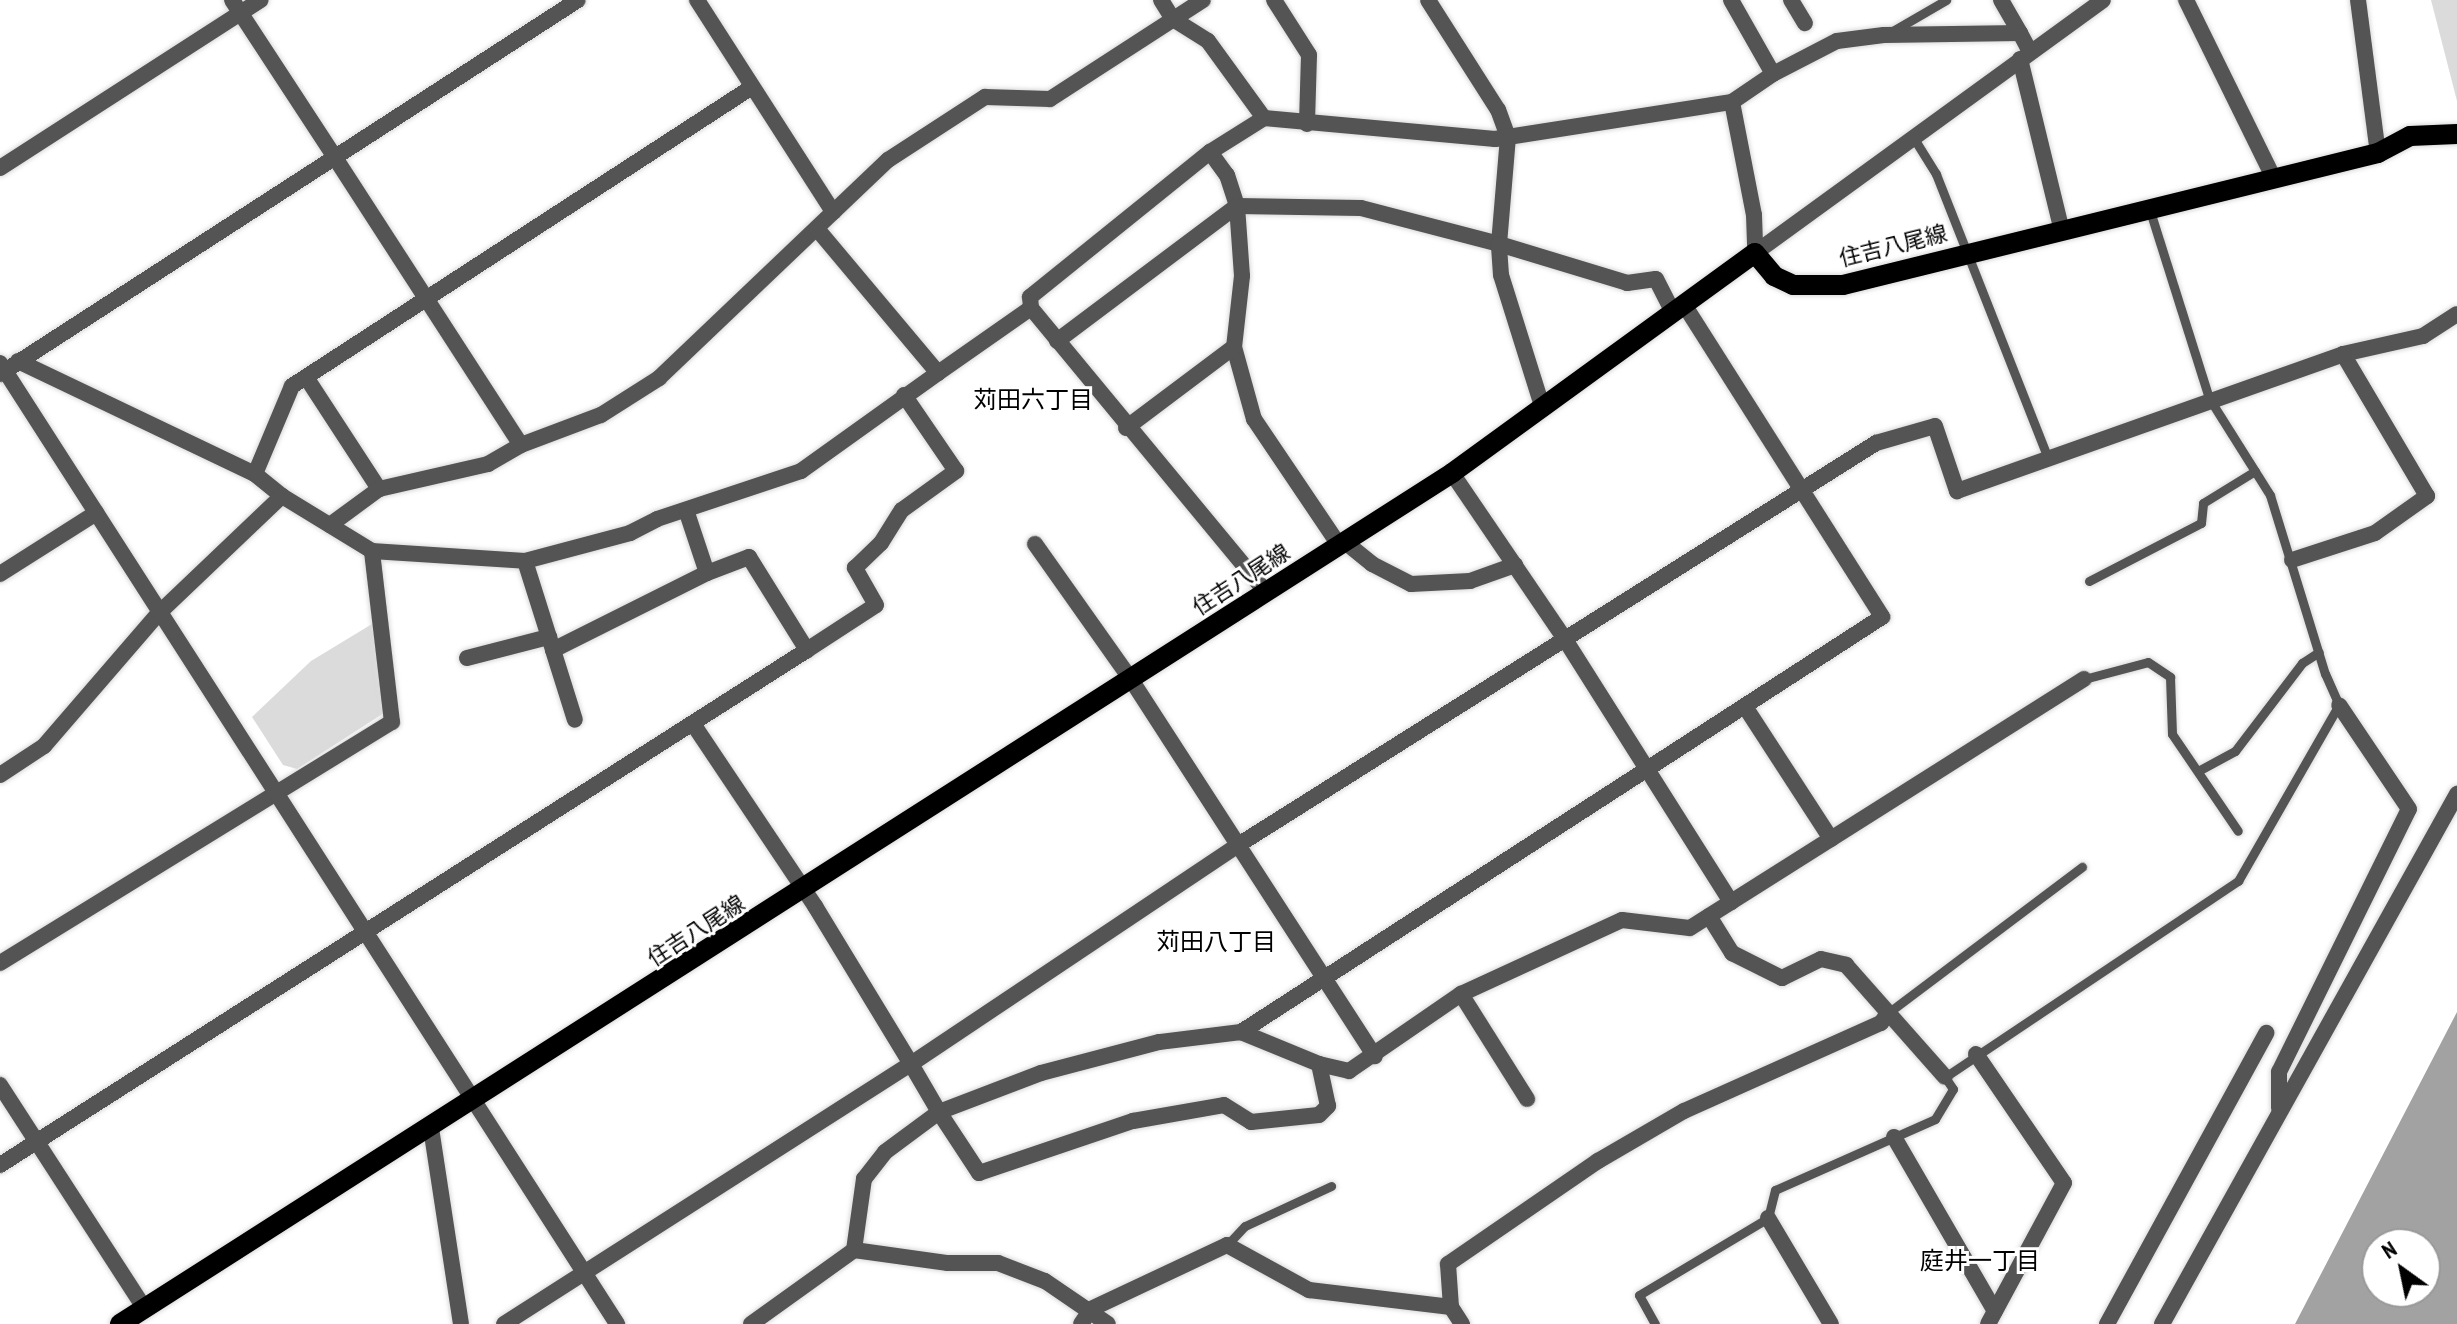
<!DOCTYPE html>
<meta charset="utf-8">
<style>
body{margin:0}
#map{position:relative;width:2457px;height:1324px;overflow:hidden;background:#fff;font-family:"PT Sans Narrow","Noto Sans JP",sans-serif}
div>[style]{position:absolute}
.green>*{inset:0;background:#dbdbdb}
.water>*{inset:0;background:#a2a2a2}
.roads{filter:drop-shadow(0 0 2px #dbdbdb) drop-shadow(0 0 2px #dbdbdb)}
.service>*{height:9px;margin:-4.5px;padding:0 4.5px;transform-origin:4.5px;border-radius:4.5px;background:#545454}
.minor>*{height:16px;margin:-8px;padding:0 8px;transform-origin:8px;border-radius:8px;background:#545454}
.tertiary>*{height:16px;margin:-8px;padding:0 8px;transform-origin:8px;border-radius:8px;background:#545454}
.primary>*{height:20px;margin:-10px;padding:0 10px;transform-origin:10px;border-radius:10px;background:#000}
span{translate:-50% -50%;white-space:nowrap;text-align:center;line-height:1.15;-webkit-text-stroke:6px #fff;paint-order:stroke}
.street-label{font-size:22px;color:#000}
.neighbourhood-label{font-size:24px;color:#000}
.north{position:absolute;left:2361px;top:1228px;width:80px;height:80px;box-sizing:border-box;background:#fff;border:2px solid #999;border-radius:50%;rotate:327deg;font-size:22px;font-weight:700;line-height:32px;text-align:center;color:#000}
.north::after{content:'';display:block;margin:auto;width:28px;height:36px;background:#000;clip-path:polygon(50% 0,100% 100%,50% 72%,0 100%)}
</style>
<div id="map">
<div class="green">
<div style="clip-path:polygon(2431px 0,2457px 0,2457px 101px)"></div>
<div style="clip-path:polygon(372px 624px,384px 713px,297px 769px,283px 765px,252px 717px,311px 661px)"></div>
</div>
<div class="water">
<div style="clip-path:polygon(evenodd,2457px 1012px,2457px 1324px,2295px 1324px,2457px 1012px,2377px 1244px,2425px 1244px,2425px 1292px,2377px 1292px,2377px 1244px)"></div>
</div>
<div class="roads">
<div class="service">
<div style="left:1891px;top:32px;width:64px;rotate:-30.2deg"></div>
<div style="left:1913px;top:137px;width:44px;rotate:58.1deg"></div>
<div style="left:1936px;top:174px;width:306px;rotate:68.5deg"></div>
<div style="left:2089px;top:581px;width:126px;rotate:-27.4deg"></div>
<div style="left:2201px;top:523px;width:20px;rotate:-84deg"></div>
<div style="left:2203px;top:503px;width:61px;rotate:-31.6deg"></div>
<div style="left:2084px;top:679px;width:66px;rotate:-14.9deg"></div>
<div style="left:2148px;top:662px;width:27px;rotate:34deg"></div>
<div style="left:2170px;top:677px;width:57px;rotate:88deg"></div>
<div style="left:2172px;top:734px;width:117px;rotate:55.8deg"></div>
<div style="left:2198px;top:771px;width:42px;rotate:-28.4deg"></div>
<div style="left:2235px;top:751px;width:111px;rotate:-52.7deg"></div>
<div style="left:2302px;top:663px;width:20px;rotate:-33deg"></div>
<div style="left:1888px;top:1013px;width:243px;rotate:-37deg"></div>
<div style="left:1227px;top:1245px;width:26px;rotate:-47deg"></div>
<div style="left:1245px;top:1226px;width:95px;rotate:-24.9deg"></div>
<div style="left:1655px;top:1324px;width:33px;rotate:-119deg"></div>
<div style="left:1639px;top:1295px;width:150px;rotate:-30.8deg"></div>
<div style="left:1768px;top:1218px;width:29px;rotate:-76deg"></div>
<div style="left:1775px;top:1190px;width:175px;rotate:-23.9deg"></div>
<div style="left:1935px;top:1119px;width:35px;rotate:-59deg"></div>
<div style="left:1953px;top:1089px;width:14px;rotate:-124deg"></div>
<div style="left:1945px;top:1077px;width:353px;rotate:-33.8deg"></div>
<div style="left:2238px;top:881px;width:203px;rotate:-60.2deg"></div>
<div style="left:2339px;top:705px;width:34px;rotate:-114deg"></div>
<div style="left:2325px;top:674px;width:187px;rotate:-107.1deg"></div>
<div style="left:2270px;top:495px;width:115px;rotate:-122.2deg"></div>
<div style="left:2209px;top:398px;width:196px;rotate:-107.5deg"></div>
</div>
<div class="minor">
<div style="left:232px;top:0;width:186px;rotate:56.8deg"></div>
<div style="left:1161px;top:0;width:22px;rotate:58deg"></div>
<div style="left:1173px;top:19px;width:41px;rotate:32.2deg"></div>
<div style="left:1208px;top:41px;width:95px;rotate:54deg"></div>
<div style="left:1274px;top:0;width:65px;rotate:57.5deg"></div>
<div style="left:1309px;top:55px;width:69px;rotate:91.7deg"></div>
<div style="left:1731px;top:0;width:85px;rotate:60.4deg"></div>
<div style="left:1773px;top:74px;width:50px;rotate:145.7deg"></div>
<div style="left:1732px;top:102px;width:115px;rotate:79deg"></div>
<div style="left:1754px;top:215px;width:38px;rotate:88deg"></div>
<div style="left:1791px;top:0;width:27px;rotate:59deg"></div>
<div style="left:2001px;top:0;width:38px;rotate:60deg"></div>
<div style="left:2186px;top:0;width:199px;rotate:63.8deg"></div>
<div style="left:2358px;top:0;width:154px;rotate:82.6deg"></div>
<div style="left:2020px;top:59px;width:177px;rotate:76.3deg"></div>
<div style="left:1773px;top:74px;width:72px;rotate:-27.3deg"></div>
<div style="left:1837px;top:41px;width:47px;rotate:-7.3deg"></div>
<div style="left:1884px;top:35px;width:136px;rotate:-0.8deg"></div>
<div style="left:2020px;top:33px;width:21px;rotate:62deg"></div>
<div style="left:1210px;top:152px;width:29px;rotate:54deg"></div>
<div style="left:1227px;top:175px;width:33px;rotate:72deg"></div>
<div style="left:1237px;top:206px;width:124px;rotate:0.9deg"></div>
<div style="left:1361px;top:208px;width:143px;rotate:14.6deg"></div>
<div style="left:1499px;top:244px;width:107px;rotate:-85.2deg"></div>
<div style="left:1508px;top:137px;width:29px;rotate:-110deg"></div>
<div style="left:1498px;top:110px;width:130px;rotate:-122.5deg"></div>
<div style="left:0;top:168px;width:310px;rotate:-32.8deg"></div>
<div style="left:1237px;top:206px;width:70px;rotate:85.9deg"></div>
<div style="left:1242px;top:276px;width:71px;rotate:96.4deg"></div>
<div style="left:1234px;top:347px;width:75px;rotate:74.5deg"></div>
<div style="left:1254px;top:419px;width:152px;rotate:56deg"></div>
<div style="left:1685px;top:306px;width:368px;rotate:57.6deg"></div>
<div style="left:1882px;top:617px;width:764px;rotate:147.08deg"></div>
<div style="left:1241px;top:1032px;width:83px;rotate:173deg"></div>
<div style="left:1159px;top:1042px;width:122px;rotate:165.3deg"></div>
<div style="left:1041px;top:1073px;width:109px;rotate:159.1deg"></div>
<div style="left:939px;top:1112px;width:73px;rotate:56.7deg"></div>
<div style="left:979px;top:1173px;width:163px;rotate:-18.7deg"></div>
<div style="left:1133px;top:1121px;width:92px;rotate:-10deg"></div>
<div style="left:1224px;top:1105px;width:32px;rotate:32deg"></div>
<div style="left:1251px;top:1122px;width:68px;rotate:-5.9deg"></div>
<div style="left:1319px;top:1115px;width:13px;rotate:-45deg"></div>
<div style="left:1328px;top:1106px;width:43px;rotate:-102.1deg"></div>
<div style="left:1319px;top:1064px;width:31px;rotate:13deg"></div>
<div style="left:1349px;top:1071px;width:136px;rotate:-34.5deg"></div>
<div style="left:1461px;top:994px;width:177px;rotate:-24.7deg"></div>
<div style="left:1622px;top:920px;width:68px;rotate:6.7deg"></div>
<div style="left:1690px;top:928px;width:466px;rotate:-32.3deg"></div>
<div style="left:1031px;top:308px;width:369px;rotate:50.4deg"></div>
<div style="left:1057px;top:341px;width:225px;rotate:-36.9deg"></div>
<div style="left:18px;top:361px;width:263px;rotate:25.5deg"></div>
<div style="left:938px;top:373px;width:113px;rotate:-35deg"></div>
<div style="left:1031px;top:308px;width:11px;rotate:-95deg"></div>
<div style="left:1030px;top:297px;width:231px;rotate:-38.9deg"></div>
<div style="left:1210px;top:152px;width:64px;rotate:-32.2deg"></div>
<div style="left:1264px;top:118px;width:232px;rotate:5.2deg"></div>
<div style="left:1495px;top:139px;width:240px;rotate:-8.9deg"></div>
<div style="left:306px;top:377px;width:134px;rotate:56.9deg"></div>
<div style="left:1543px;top:409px;width:140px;rotate:-107.4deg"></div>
<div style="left:1501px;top:275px;width:31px;rotate:-94deg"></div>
<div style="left:1499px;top:244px;width:134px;rotate:16.9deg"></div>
<div style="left:1627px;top:283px;width:29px;rotate:-8deg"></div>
<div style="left:1656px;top:279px;width:39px;rotate:63deg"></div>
<div style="left:1126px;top:428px;width:135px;rotate:-36.9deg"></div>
<div style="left:1452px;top:473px;width:203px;rotate:55.8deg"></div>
<div style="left:1566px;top:641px;width:309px;rotate:57.7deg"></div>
<div style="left:282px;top:496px;width:35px;rotate:-141deg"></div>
<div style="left:255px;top:474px;width:95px;rotate:-67.2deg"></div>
<div style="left:292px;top:386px;width:549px;rotate:-33.02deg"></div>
<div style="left:330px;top:525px;width:61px;rotate:-36.3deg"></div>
<div style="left:379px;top:489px;width:112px;rotate:-12.9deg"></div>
<div style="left:488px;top:464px;width:38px;rotate:-30deg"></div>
<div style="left:521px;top:445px;width:85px;rotate:-20.6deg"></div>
<div style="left:601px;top:415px;width:69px;rotate:-32.5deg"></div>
<div style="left:659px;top:378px;width:316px;rotate:-43.6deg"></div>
<div style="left:888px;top:160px;width:116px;rotate:-33deg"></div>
<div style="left:985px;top:97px;width:65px;rotate:1.8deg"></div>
<div style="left:1050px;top:99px;width:182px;rotate:-32.9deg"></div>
<div style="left:1345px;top:542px;width:35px;rotate:39deg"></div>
<div style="left:1372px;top:564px;width:44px;rotate:27.1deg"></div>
<div style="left:1411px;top:584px;width:59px;rotate:-2.9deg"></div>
<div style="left:1470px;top:581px;width:48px;rotate:-19.6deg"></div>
<div style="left:1035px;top:544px;width:168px;rotate:54.7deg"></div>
<div style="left:1132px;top:681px;width:447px;rotate:57.1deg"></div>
<div style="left:2292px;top:560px;width:87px;rotate:-18deg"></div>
<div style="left:2375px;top:533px;width:64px;rotate:-35.4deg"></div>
<div style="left:2427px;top:496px;width:165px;rotate:-120.6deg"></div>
<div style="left:2343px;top:354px;width:82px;rotate:-12.7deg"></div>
<div style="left:2423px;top:336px;width:40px;rotate:-32.9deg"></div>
<div style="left:525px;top:561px;width:109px;rotate:-14.9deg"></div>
<div style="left:630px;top:533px;width:30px;rotate:-27deg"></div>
<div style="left:657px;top:519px;width:152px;rotate:-18.4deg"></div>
<div style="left:801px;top:471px;width:168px;rotate:-35.6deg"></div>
<div style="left:938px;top:373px;width:188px;rotate:-130deg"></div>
<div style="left:707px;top:573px;width:45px;rotate:-20.9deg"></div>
<div style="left:749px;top:557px;width:110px;rotate:58.1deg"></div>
<div style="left:807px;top:650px;width:82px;rotate:-33.1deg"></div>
<div style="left:876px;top:605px;width:43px;rotate:-119.6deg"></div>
<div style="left:855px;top:568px;width:36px;rotate:-44deg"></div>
<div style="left:881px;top:543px;width:39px;rotate:-58deg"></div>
<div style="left:902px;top:510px;width:67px;rotate:-35.8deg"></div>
<div style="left:956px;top:471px;width:92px;rotate:-124.4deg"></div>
<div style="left:0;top:574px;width:114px;rotate:-32.4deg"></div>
<div style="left:553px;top:650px;width:73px;rotate:72.6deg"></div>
<div style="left:467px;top:658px;width:85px;rotate:-14.4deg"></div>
<div style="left:1746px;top:708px;width:156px;rotate:57deg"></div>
<div style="left:0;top:775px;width:53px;rotate:-33.4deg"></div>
<div style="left:44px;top:746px;width:176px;rotate:-49.2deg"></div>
<div style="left:159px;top:613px;width:170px;rotate:-43.6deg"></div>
<div style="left:282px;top:496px;width:105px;rotate:31.4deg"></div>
<div style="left:372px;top:551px;width:153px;rotate:3.7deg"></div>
<div style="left:525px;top:561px;width:93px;rotate:72.5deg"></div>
<div style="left:553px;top:650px;width:172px;rotate:-26.6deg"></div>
<div style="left:707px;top:573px;width:63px;rotate:-108.4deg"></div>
<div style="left:1709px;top:916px;width:44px;rotate:58.1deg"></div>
<div style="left:1732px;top:953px;width:56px;rotate:26.6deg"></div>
<div style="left:1782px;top:978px;width:43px;rotate:-26deg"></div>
<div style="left:1821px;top:959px;width:26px;rotate:13deg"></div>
<div style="left:1846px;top:965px;width:149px;rotate:48.5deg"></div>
<div style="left:0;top:963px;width:460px;rotate:-31.6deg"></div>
<div style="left:392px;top:722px;width:172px;rotate:-96.7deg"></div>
<div style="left:1461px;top:994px;width:124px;rotate:57.8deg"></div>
<div style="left:1241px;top:1032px;width:84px;rotate:22.3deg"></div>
<div style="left:1976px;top:1054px;width:156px;rotate:55.7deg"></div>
<div style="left:2064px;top:1183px;width:160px;rotate:118.3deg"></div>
<div style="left:0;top:1085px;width:267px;rotate:57.1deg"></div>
<div style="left:474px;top:1101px;width:265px;rotate:57.3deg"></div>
<div style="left:2279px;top:1108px;width:36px;rotate:-90deg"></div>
<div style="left:2279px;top:1072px;width:293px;rotate:-63.7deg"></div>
<div style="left:2409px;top:809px;width:125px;rotate:-123.9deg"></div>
<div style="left:431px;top:1128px;width:198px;rotate:81.3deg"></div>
<div style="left:1894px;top:1137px;width:201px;rotate:59.9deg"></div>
<div style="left:0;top:1165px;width:957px;rotate:-32.54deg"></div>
<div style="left:1768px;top:1218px;width:123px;rotate:59.3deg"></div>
<div style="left:854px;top:1250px;width:95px;rotate:7.9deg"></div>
<div style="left:948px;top:1263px;width:50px"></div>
<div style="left:998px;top:1263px;width:50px;rotate:21deg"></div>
<div style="left:1045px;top:1281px;width:76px;rotate:34.3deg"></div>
<div style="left:504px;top:1324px;width:483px;rotate:-32.6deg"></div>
<div style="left:911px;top:1064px;width:185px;rotate:-121.3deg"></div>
<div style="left:815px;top:906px;width:218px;rotate:-123.8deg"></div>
<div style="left:751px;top:1324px;width:127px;rotate:-35.7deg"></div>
<div style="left:854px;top:1250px;width:72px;rotate:-82deg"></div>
<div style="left:864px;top:1179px;width:34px;rotate:-52deg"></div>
<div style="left:885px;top:1152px;width:67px;rotate:-36.5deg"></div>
<div style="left:939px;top:1112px;width:56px;rotate:-120.3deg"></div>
<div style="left:911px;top:1064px;width:390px;rotate:-33.8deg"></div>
<div style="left:1235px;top:847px;width:758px;rotate:-32.22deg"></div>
<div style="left:1876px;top:443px;width:61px;rotate:-16.1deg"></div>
<div style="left:1935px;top:426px;width:69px;rotate:71.3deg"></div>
<div style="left:1957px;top:491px;width:410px;rotate:-19.5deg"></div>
<div style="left:1081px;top:1324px;width:18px;rotate:-56deg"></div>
<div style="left:1091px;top:1309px;width:150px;rotate:-25.2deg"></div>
<div style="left:1227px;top:1245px;width:94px;rotate:28.8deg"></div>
<div style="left:1309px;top:1290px;width:143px;rotate:6.8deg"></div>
<div style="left:1462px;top:1324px;width:20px;rotate:-123deg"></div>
<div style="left:1451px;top:1307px;width:43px;rotate:-94deg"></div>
<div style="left:1448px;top:1264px;width:182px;rotate:-34.5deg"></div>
<div style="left:1598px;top:1161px;width:99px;rotate:-30.2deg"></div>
<div style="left:1684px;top:1111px;width:216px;rotate:-24.1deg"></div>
<div style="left:1881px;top:1023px;width:12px;rotate:-55deg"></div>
<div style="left:2107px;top:1324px;width:332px;rotate:-61.3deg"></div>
<div style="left:2162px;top:1324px;width:607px;rotate:-60.9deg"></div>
</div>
<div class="tertiary">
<div style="left:697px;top:0;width:252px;rotate:57.3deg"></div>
<div style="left:334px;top:156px;width:344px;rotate:57.1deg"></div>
<div style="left:1755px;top:253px;width:430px;rotate:-36deg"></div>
<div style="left:0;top:363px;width:877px;rotate:57.29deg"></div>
<div style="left:0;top:374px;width:688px;rotate:-32.91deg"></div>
</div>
<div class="primary">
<div style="left:120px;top:1324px;width:1581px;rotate:-32.57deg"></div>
<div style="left:1452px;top:473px;width:374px;rotate:-36deg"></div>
<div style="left:1755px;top:253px;width:30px;rotate:50deg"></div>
<div style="left:1774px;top:276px;width:21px;rotate:25deg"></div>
<div style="left:1793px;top:285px;width:50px"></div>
<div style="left:1843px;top:285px;width:551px;rotate:-13.86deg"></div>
<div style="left:2378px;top:153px;width:36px;rotate:-28deg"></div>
<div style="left:2410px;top:136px;width:47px;rotate:-2.4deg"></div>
</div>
</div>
<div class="street-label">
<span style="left:1893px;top:246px;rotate:-14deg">住吉八尾線</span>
<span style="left:1241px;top:580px;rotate:-33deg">住吉八尾線</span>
<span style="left:696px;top:931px;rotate:-33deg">住吉八尾線</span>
</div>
<div class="neighbourhood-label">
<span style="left:1033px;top:400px">苅田六丁目</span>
<span style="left:1216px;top:942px">苅田八丁目</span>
<span style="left:1980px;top:1261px">庭井一丁目</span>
</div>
<div class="north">N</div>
</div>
